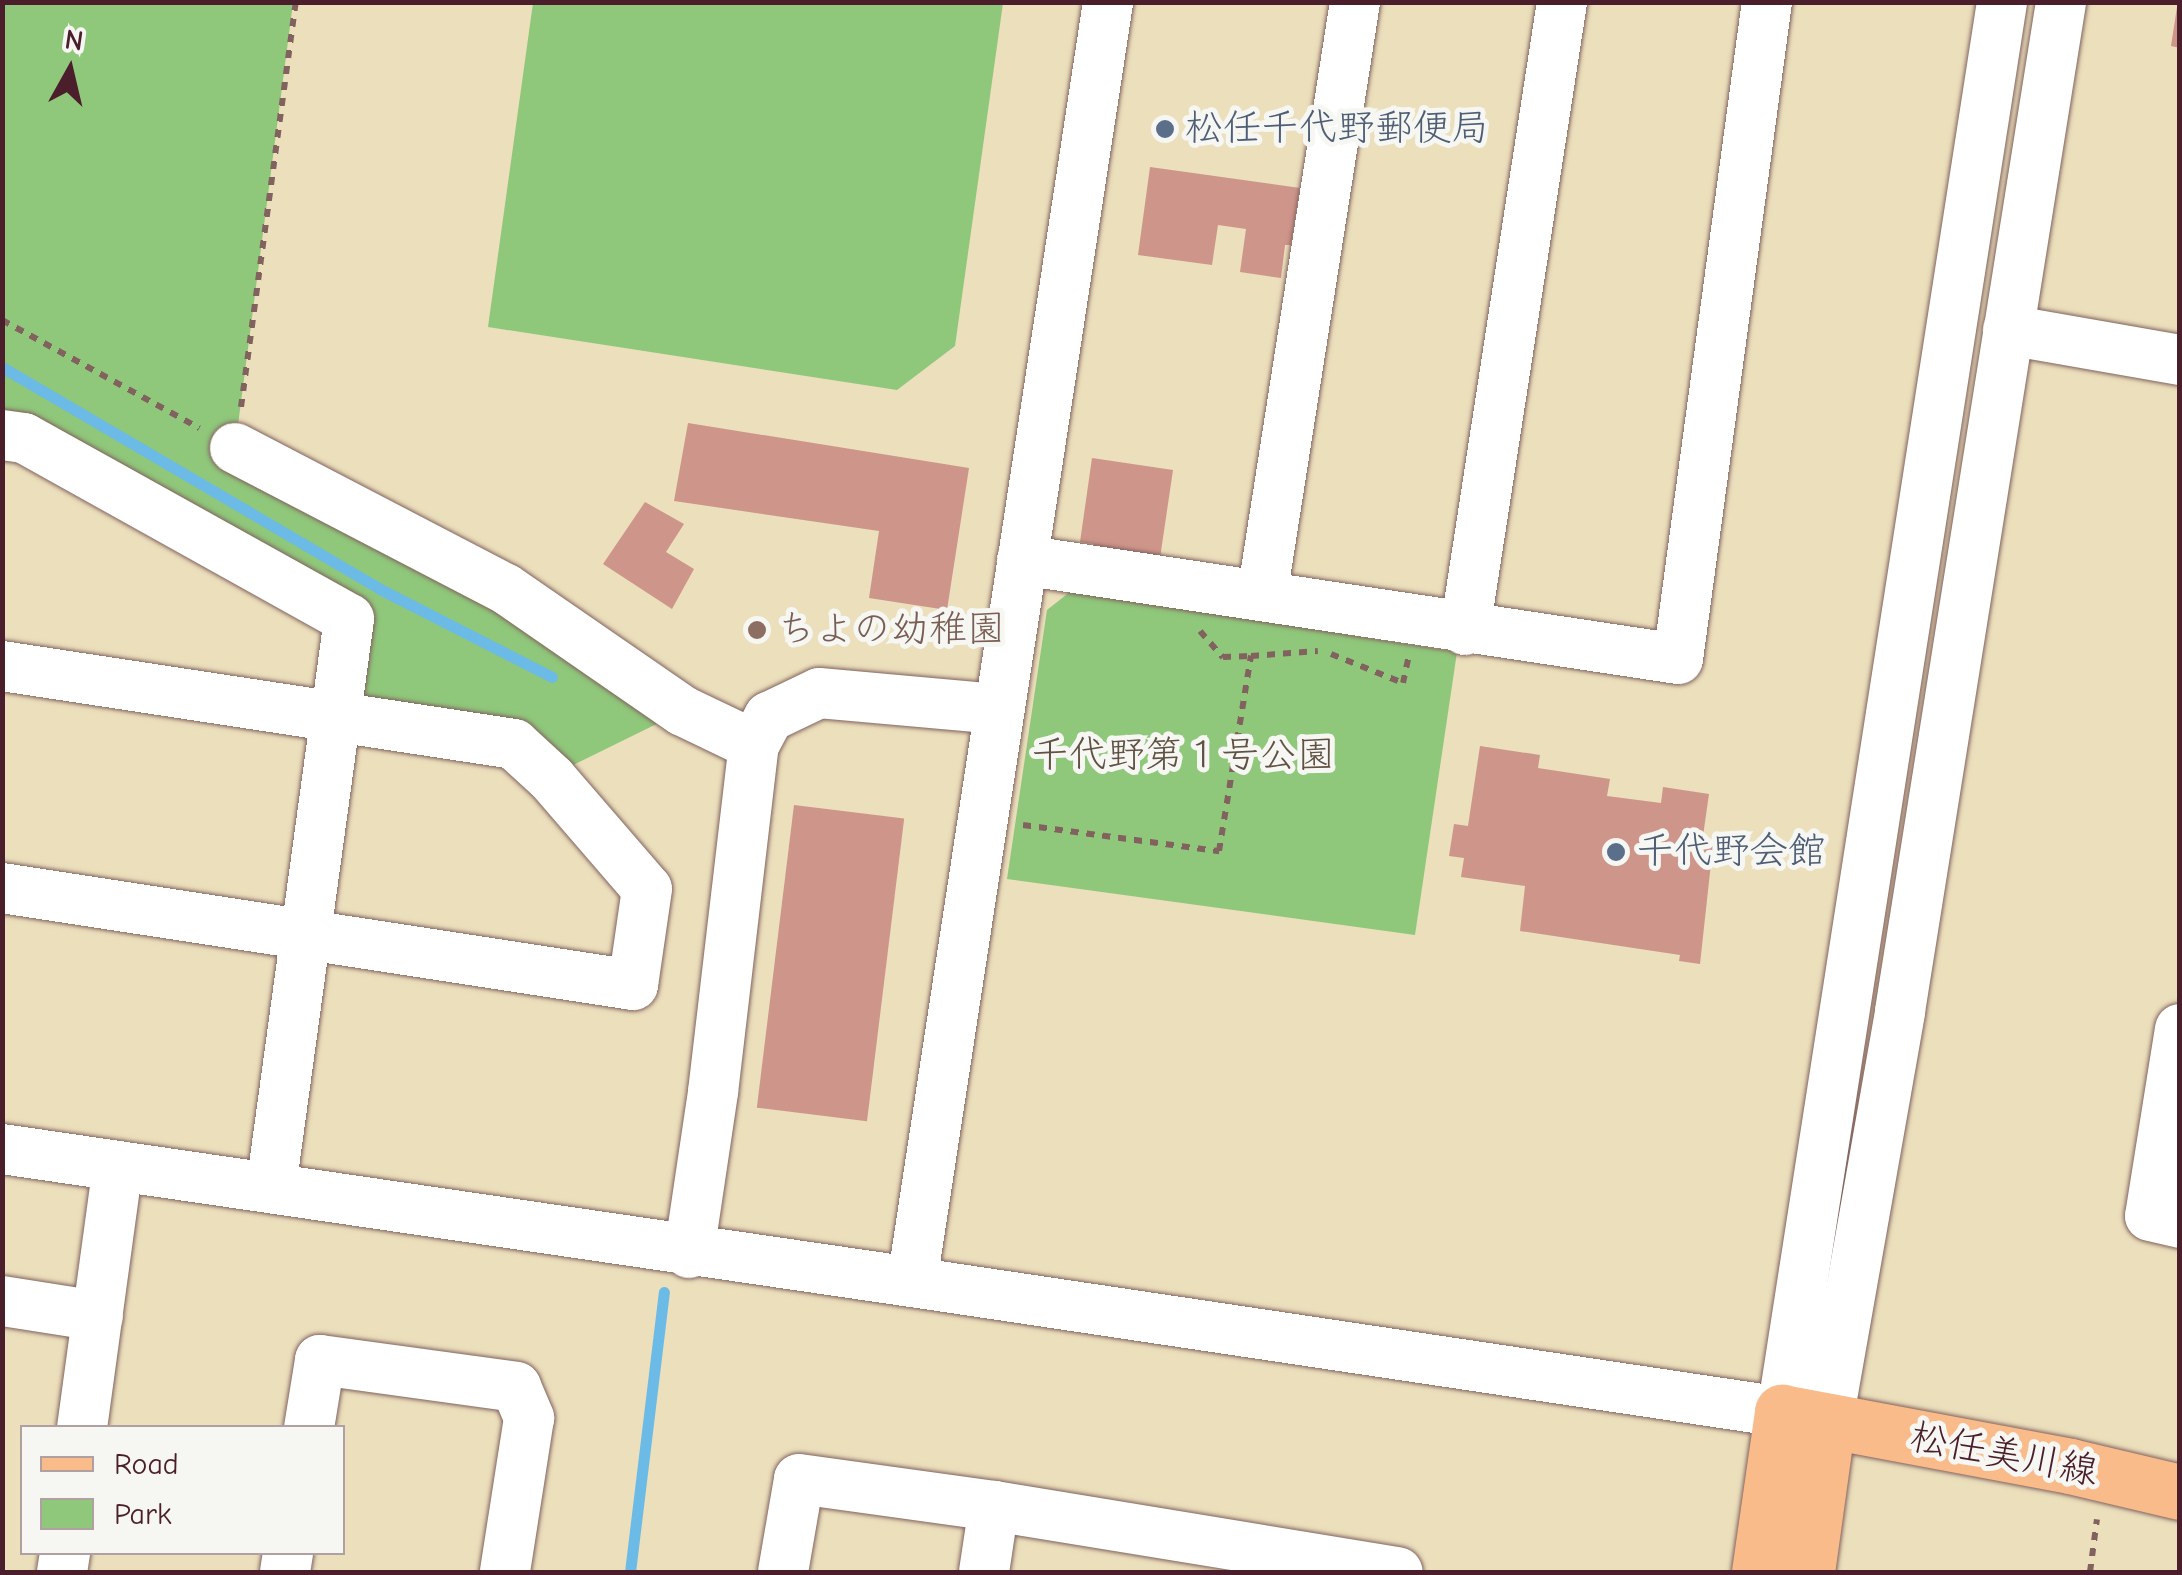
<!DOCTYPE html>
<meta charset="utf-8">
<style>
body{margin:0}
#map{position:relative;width:2182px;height:1575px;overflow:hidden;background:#ebdfbc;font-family:"Comic Neue","Klee One",sans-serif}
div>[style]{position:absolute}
.green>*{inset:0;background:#8fc77b}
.stream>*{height:11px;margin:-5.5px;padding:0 5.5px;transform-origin:5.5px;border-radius:5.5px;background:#6cbae6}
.building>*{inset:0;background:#ce958b;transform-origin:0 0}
.path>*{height:6px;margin-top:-3px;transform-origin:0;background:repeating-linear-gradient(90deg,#82625e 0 8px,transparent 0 16px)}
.roads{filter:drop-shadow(0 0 2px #82625e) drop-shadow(0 0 2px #82625e)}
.minor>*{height:50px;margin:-25px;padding:0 25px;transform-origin:25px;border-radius:25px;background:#fff}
.major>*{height:55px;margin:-27.5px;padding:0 27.5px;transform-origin:27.5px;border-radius:27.5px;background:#fabb8b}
.dots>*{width:28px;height:28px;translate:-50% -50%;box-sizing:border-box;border:5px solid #f6f6f2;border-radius:50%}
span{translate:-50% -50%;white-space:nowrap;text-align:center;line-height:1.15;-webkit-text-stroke:10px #f6f6f2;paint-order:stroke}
.service-label{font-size:38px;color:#4e5e75}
.left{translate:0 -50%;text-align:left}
.education-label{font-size:38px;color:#785e54}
.park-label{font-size:38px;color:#5f5143}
.street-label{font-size:38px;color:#4a1f2b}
.frame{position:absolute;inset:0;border:5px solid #4a1f2b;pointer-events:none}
.legend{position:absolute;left:20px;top:1425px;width:325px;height:130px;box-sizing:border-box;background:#f6f6f2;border:2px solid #b1a0a2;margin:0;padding:12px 18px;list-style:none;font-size:30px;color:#4a1f2b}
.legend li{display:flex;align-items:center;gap:20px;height:50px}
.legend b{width:50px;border:2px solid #b1a0a2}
.north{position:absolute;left:20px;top:20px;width:100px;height:100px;-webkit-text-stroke:8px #f6f6f2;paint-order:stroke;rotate:8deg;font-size:28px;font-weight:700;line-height:40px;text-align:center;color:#4a1f2b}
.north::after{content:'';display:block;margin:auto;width:35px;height:45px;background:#4a1f2b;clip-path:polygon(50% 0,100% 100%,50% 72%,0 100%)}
</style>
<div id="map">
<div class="green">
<div style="clip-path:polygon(3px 3px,293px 3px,235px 448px,683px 711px,561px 771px,352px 706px,368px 618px,3px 417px)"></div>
<div style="clip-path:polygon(533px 3px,1003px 3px,955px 346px,897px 390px,488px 327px)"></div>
<div style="clip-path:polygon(1071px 591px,1457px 652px,1415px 935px,1007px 879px,1047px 610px)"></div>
</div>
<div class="stream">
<div style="left:2px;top:367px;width:438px;rotate:30.4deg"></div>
<div style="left:380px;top:589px;width:193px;rotate:27.1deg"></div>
<div style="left:630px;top:1572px;width:282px;rotate:-83.1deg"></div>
</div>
<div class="building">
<div style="clip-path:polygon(2177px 7px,2180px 7px,2180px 48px,2171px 46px)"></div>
<div style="clip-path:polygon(1150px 167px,1300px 188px,1291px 245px,1285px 245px,1281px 278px,1240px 272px,1246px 229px,1218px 225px,1212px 265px,1138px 255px)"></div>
<div style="clip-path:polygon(688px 423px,969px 468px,947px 610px,869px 598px,879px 531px,674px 501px)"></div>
<div style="clip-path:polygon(1092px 458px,1173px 470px,1159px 565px,1093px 555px,1094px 544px,1080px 542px)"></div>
<div style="clip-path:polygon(645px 502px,684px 524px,666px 552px,694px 569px,672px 609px,603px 564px)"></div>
<div style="clip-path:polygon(1480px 746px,1540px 755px,1538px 768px,1610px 779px,1607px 796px,1661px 803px,1663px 787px,1709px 794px,1702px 843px,1713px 845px,1700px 964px,1679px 961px,1680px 955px,1520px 931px,1525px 886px,1461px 877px,1464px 858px,1449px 856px,1454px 824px,1468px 826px)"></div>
<div style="left:794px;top:805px;width:111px;height:305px;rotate:7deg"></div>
</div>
<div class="path">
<div style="left:2px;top:320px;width:225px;rotate:28.7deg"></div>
<div style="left:241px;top:407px;width:409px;rotate:-82.3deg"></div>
<div style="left:1200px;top:631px;width:35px;rotate:49deg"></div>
<div style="left:1223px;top:657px;width:28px;rotate:-2deg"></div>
<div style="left:1331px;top:654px;width:78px;rotate:21.9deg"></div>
<div style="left:1403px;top:683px;width:25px;rotate:-78deg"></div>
<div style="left:1023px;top:825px;width:198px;rotate:7.6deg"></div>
<div style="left:1219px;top:851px;width:198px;rotate:-80.7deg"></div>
<div style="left:1251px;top:656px;width:67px;rotate:-4.3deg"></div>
<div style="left:2090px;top:1572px;width:53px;rotate:-82.5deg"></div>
</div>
<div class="roads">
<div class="minor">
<div style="left:2008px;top:330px;width:175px;rotate:9.9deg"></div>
<div style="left:2px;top:435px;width:22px;rotate:8deg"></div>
<div style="left:24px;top:438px;width:372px;rotate:29.1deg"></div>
<div style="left:349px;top:619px;width:574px;rotate:97.81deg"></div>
<div style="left:235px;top:448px;width:305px;rotate:27.5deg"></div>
<div style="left:506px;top:589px;width:215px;rotate:34.6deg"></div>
<div style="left:683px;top:711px;width:79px;rotate:25.6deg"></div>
<div style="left:1022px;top:560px;width:663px;rotate:8.58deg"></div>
<div style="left:1678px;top:659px;width:663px;rotate:-82.29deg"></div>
<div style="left:1262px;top:596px;width:601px;rotate:-81.1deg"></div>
<div style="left:1465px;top:630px;width:635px;rotate:-81.22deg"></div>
<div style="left:2px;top:666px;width:518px;rotate:8.66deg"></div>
<div style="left:514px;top:744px;width:52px;rotate:42.6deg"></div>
<div style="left:552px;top:779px;width:145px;rotate:49.2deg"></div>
<div style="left:647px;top:889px;width:97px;rotate:98.3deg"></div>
<div style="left:633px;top:985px;width:638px;rotate:-171.26deg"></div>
<div style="left:2180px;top:1029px;width:189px;rotate:99.1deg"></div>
<div style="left:2150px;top:1216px;width:31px;rotate:13deg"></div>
<div style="left:2px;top:1149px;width:920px;rotate:8.32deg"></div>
<div style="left:912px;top:1282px;width:1295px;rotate:-81.29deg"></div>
<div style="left:689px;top:1253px;width:163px;rotate:-81.5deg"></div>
<div style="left:713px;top:1092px;width:349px;rotate:-83.3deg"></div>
<div style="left:754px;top:745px;width:32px;rotate:-62deg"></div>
<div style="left:769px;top:717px;width:55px;rotate:-25.6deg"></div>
<div style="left:819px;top:693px;width:181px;rotate:5.1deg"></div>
<div style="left:912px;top:1282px;width:880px;rotate:8.5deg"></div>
<div style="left:1782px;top:1412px;width:1427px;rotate:-81.13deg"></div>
<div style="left:2px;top:1301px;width:97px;rotate:8.9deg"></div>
<div style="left:1828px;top:1421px;width:416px;rotate:-80deg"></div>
<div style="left:1900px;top:1011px;width:1022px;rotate:-80.93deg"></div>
<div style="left:82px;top:1428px;width:264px;rotate:-82.2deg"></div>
<div style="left:309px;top:1428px;width:69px;rotate:-80.8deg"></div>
<div style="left:320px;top:1360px;width:198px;rotate:7.8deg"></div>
<div style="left:516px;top:1387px;width:34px;rotate:67deg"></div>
<div style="left:529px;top:1418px;width:156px;rotate:98.9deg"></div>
<div style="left:62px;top:1572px;width:20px;rotate:-81deg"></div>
<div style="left:285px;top:1572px;width:20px;rotate:-81deg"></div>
<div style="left:783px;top:1572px;width:94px;rotate:-80.2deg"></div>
<div style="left:799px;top:1479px;width:197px;rotate:7.9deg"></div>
<div style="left:994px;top:1506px;width:409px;rotate:9.3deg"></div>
<div style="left:984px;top:1572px;width:67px;rotate:-81.4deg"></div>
</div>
<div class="major">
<div style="left:1759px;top:1572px;width:162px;rotate:-81.8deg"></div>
<div style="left:1782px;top:1412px;width:293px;rotate:10.6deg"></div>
<div style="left:2070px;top:1466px;width:113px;rotate:13.3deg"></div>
<div style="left:1807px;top:1572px;width:152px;rotate:-82.1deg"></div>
</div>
</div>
<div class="dots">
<div style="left:1165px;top:129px;background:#5c6f8a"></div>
<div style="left:757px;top:630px;background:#8d6e63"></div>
<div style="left:1616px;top:852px;background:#5c6f8a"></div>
</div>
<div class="service-label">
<span class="left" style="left:1185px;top:129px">松任千代野郵便局</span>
<span class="left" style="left:1636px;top:852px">千代野会館</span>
</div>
<div class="education-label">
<span class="left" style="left:777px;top:630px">ちよの幼稚園</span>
</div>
<div class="park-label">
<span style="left:1183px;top:756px">千代野第１号公園</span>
</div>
<div class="street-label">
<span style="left:2004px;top:1455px;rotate:11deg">松任美川線</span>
</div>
<div class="frame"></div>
<ul class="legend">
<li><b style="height:12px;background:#fabb8b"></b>Road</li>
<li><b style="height:28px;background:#8fc77b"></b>Park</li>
</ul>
<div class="north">N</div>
</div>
